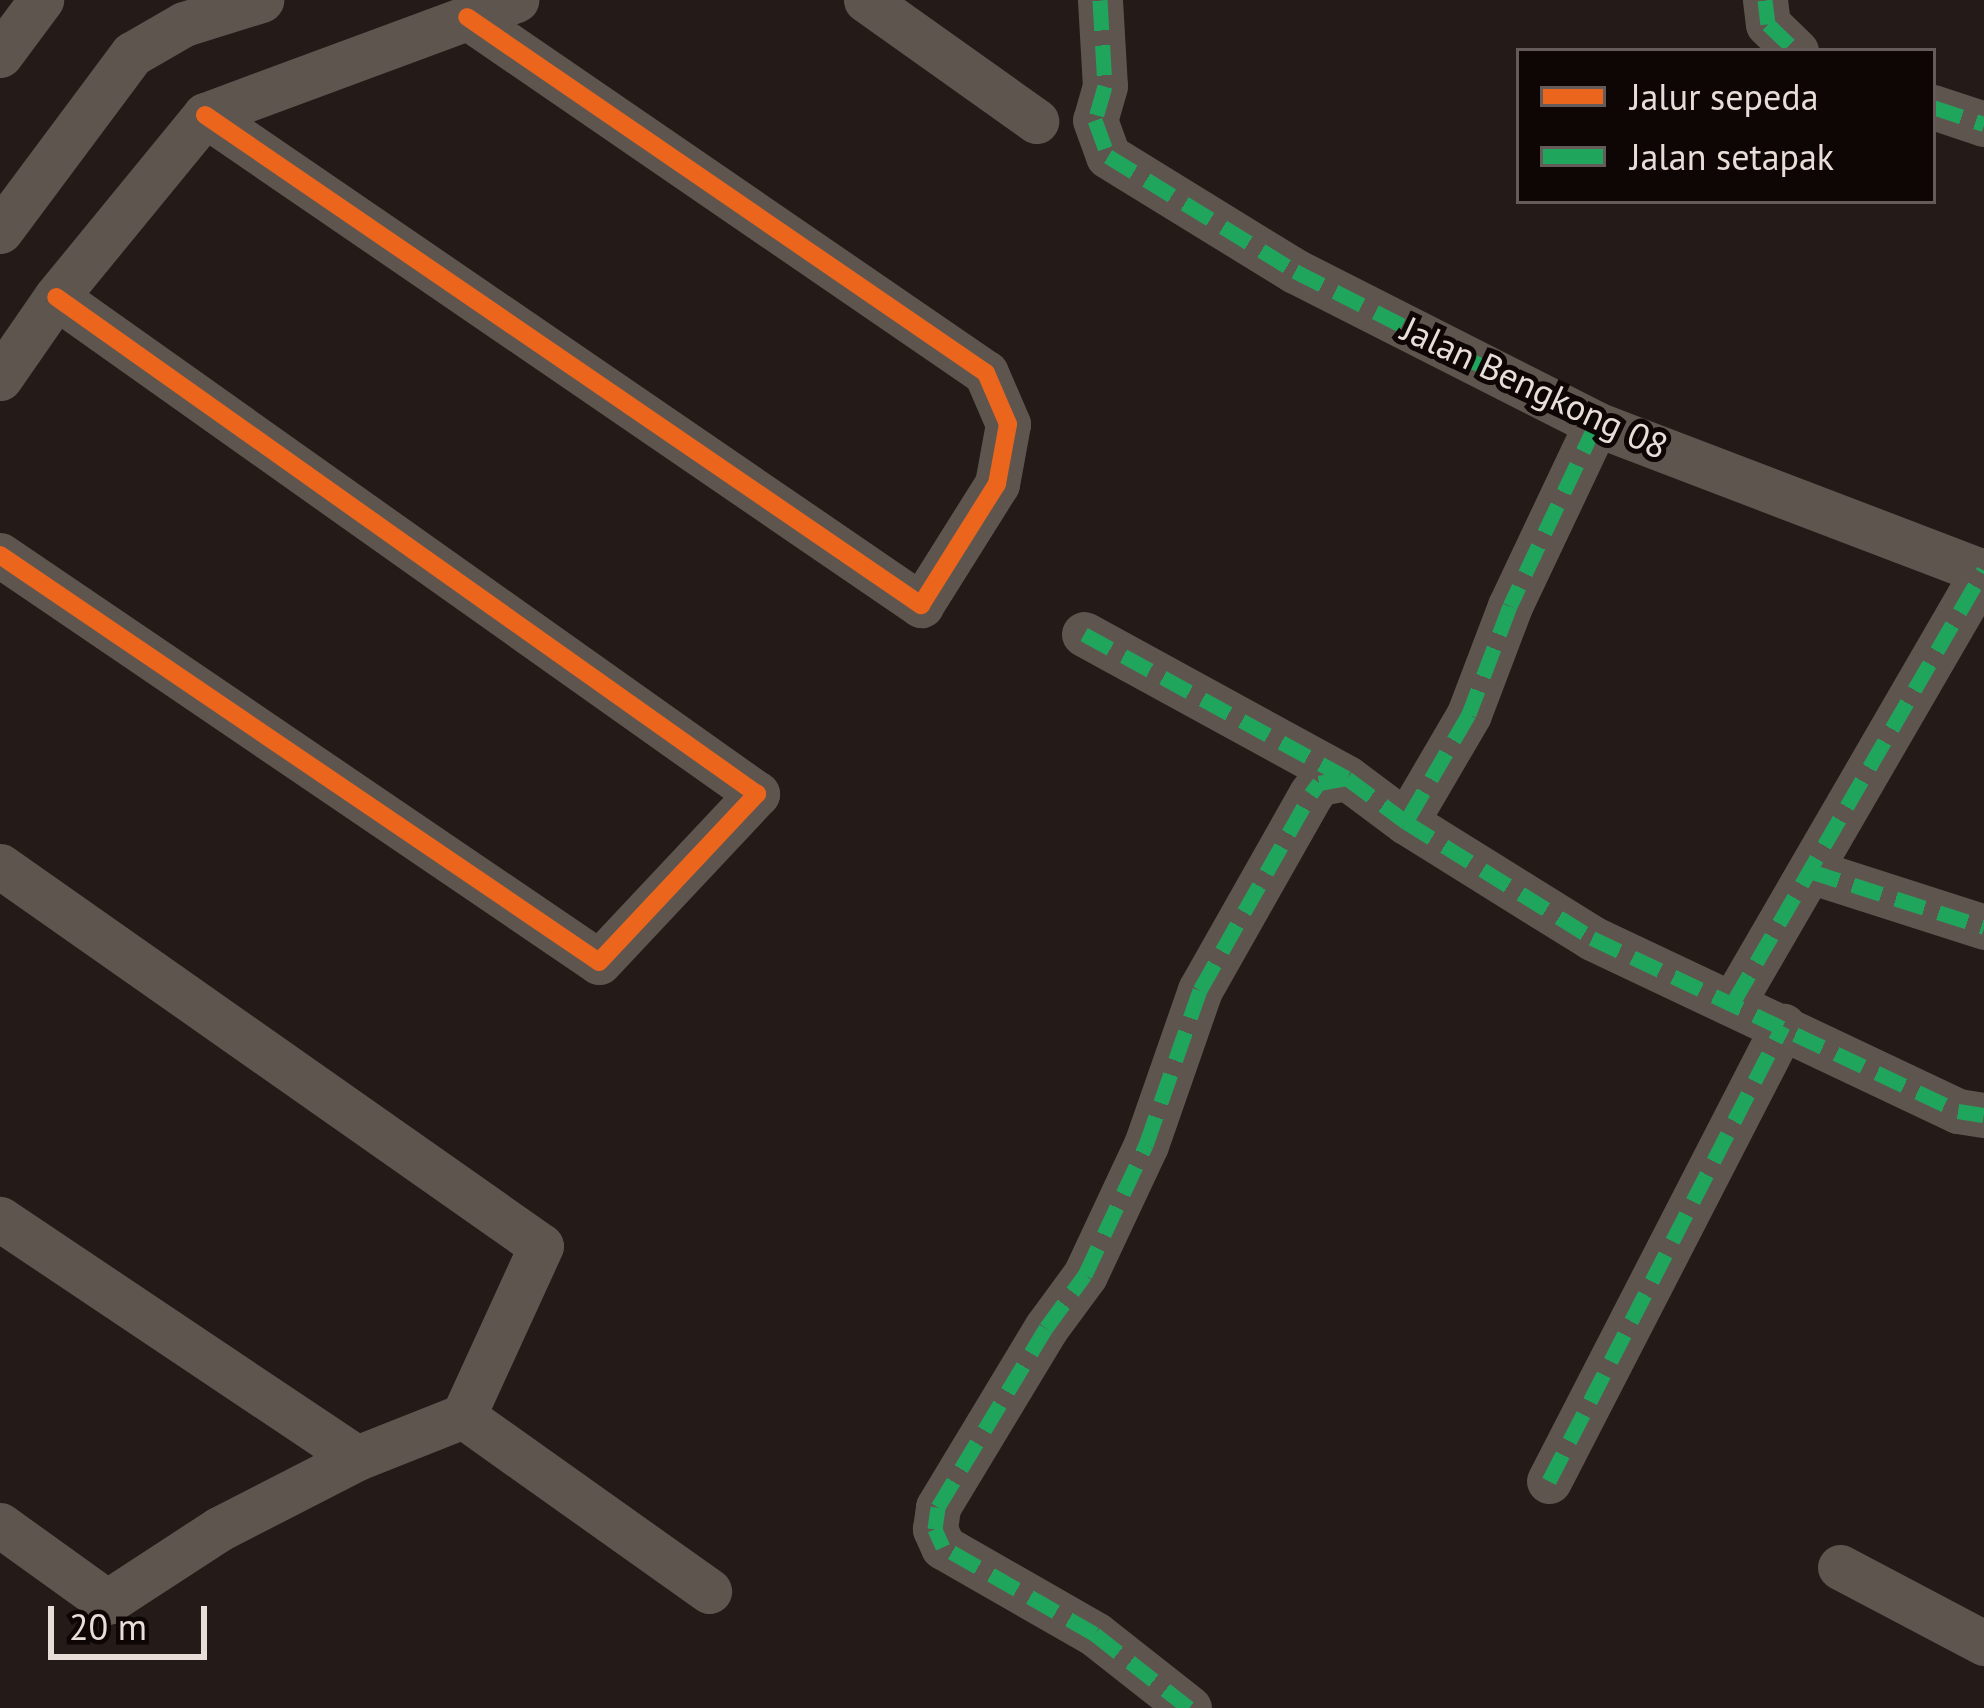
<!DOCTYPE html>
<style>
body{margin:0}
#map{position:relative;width:1984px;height:1708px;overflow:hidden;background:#241b18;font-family:"PT Sans",sans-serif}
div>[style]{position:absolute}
.minor>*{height:45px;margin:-22.5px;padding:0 22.5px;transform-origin:22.5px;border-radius:22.5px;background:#5e564e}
.quiet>*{height:15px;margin-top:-7.5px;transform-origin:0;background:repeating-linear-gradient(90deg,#20a55d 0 30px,transparent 0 45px)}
.cycleway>*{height:18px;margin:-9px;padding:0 9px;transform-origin:9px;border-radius:9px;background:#eb651d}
span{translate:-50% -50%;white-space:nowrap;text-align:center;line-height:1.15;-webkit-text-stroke:10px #0d0604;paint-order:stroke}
.street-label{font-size:36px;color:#e9ddd8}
.legend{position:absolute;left:1516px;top:48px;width:420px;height:156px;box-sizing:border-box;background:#0d0604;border:3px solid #655c59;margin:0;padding:15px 21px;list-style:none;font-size:36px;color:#e9ddd8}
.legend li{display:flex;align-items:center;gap:24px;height:60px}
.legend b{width:60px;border:3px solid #655c59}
.scale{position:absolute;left:48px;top:1606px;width:159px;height:54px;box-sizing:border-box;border:6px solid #e9ddd8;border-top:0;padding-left:15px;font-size:36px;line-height:42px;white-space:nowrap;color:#e9ddd8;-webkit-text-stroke:9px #0d0604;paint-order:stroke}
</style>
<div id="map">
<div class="minor">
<div style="left:866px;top:0;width:209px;rotate:35.4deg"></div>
<div style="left:1100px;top:0;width:86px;rotate:86.7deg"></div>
<div style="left:1105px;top:86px;width:35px;rotate:106deg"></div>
<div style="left:1095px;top:120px;width:38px;rotate:70deg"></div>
<div style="left:1108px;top:156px;width:220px;rotate:31.6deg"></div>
<div style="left:1295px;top:271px;width:338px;rotate:26.9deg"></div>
<div style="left:1596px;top:424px;width:415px;rotate:20.9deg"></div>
<div style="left:1765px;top:0;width:24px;rotate:83deg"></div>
<div style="left:1768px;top:24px;width:39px;rotate:44deg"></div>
<div style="left:0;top:55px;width:69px;rotate:-53.3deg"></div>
<div style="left:1933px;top:107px;width:54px;rotate:18.4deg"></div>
<div style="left:205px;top:115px;width:868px;rotate:34.39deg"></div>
<div style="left:921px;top:605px;width:143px;rotate:-57.9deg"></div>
<div style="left:997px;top:484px;width:61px;rotate:-79.6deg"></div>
<div style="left:1008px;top:424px;width:56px;rotate:-113.3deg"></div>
<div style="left:986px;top:373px;width:629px;rotate:-145.55deg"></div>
<div style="left:0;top:231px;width:221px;rotate:-53.3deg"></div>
<div style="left:132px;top:54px;width:60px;rotate:-30deg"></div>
<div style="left:184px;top:24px;width:81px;rotate:-17.3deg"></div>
<div style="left:0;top:378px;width:98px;rotate:-55.3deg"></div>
<div style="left:56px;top:297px;width:235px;rotate:-50.7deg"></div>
<div style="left:205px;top:115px;width:332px;rotate:-20.3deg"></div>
<div style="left:0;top:555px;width:724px;rotate:34.19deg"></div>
<div style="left:599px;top:962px;width:231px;rotate:-46.8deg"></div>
<div style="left:757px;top:794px;width:859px;rotate:-144.66deg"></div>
<div style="left:1084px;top:634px;width:300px;rotate:28.7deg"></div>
<div style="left:1347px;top:778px;width:74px;rotate:36.7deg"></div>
<div style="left:1406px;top:822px;width:219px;rotate:31.9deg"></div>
<div style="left:1592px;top:938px;width:405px;rotate:25.3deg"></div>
<div style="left:1958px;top:1111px;width:26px;rotate:9deg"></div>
<div style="left:1406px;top:822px;width:125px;rotate:-59.7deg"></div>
<div style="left:1469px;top:714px;width:116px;rotate:-69.2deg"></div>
<div style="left:1510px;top:606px;width:201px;rotate:-64.7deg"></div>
<div style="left:0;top:866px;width:661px;rotate:35.08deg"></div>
<div style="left:541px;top:1246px;width:187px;rotate:114.6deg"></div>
<div style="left:463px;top:1416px;width:114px;rotate:158.4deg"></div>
<div style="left:357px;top:1458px;width:430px;rotate:-146.2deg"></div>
<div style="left:1810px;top:871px;width:183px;rotate:17.8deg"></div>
<div style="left:1734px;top:1001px;width:498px;rotate:-59.9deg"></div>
<div style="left:463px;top:1416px;width:302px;rotate:35.4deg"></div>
<div style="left:1549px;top:1481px;width:512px;rotate:-62.78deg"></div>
<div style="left:0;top:1525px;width:132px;rotate:35.7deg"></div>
<div style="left:107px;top:1602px;width:134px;rotate:-33.1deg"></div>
<div style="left:219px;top:1529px;width:155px;rotate:-27.2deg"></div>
<div style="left:1840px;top:1567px;width:163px;rotate:27.8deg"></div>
<div style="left:1189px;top:1708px;width:120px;rotate:-141.8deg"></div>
<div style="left:1095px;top:1634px;width:175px;rotate:-150.2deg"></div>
<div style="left:943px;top:1547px;width:20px;rotate:-114deg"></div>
<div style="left:935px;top:1529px;width:22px;rotate:-82deg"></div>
<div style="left:938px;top:1507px;width:209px;rotate:-58.9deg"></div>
<div style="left:1046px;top:1328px;width:66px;rotate:-53.7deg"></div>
<div style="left:1085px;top:1275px;width:144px;rotate:-64.9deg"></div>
<div style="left:1146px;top:1145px;width:164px;rotate:-70.8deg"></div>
<div style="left:1200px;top:990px;width:225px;rotate:-60.5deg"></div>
<div style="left:1311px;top:794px;width:14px;rotate:-54deg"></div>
<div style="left:1319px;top:783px;width:28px;rotate:-10deg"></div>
</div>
<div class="quiet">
<div style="left:1100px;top:0;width:86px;rotate:86.7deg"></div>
<div style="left:1105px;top:86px;width:35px;rotate:106deg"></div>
<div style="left:1095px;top:120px;width:38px;rotate:70deg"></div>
<div style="left:1108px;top:156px;width:220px;rotate:31.6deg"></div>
<div style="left:1295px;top:271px;width:338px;rotate:26.9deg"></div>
<div style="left:1596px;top:424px;width:201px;rotate:115.3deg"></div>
<div style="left:1510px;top:606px;width:116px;rotate:110.8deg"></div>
<div style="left:1469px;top:714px;width:125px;rotate:120.3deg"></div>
<div style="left:1765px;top:0;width:24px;rotate:83deg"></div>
<div style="left:1768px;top:24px;width:39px;rotate:44deg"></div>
<div style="left:1933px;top:107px;width:54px;rotate:18.4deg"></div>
<div style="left:1084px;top:634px;width:300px;rotate:28.7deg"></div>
<div style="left:1347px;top:778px;width:74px;rotate:36.7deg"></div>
<div style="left:1406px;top:822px;width:219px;rotate:31.9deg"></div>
<div style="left:1592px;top:938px;width:405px;rotate:25.3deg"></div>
<div style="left:1958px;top:1111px;width:26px;rotate:9deg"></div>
<div style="left:1810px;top:871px;width:183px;rotate:17.8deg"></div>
<div style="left:1734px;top:1001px;width:498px;rotate:-59.9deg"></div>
<div style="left:1549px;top:1481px;width:512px;rotate:-62.78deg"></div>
<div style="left:1189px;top:1708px;width:120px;rotate:-141.8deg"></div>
<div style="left:1095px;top:1634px;width:175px;rotate:-150.2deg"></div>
<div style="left:943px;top:1547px;width:20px;rotate:-114deg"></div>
<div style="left:935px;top:1529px;width:22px;rotate:-82deg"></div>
<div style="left:938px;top:1507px;width:209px;rotate:-58.9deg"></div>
<div style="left:1046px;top:1328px;width:66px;rotate:-53.7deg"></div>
<div style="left:1085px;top:1275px;width:144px;rotate:-64.9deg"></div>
<div style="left:1146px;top:1145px;width:164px;rotate:-70.8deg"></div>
<div style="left:1200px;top:990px;width:225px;rotate:-60.5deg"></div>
<div style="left:1311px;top:794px;width:14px;rotate:-54deg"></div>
<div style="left:1319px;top:783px;width:28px;rotate:-10deg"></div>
</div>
<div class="cycleway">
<div style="left:205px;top:115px;width:868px;rotate:34.39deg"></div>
<div style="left:921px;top:605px;width:143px;rotate:-57.9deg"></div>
<div style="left:997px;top:484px;width:61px;rotate:-79.6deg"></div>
<div style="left:1008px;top:424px;width:56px;rotate:-113.3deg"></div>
<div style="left:986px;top:373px;width:629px;rotate:-145.55deg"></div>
<div style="left:0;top:555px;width:724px;rotate:34.19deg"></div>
<div style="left:599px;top:962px;width:231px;rotate:-46.8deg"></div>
<div style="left:757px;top:794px;width:859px;rotate:-144.66deg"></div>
</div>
<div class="street-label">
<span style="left:1535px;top:387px;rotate:25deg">Jalan Bengkong 08</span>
</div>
<ul class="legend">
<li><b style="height:15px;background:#eb651d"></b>Jalur sepeda</li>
<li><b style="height:15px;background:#20a55d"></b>Jalan setapak</li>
</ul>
<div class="scale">20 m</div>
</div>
